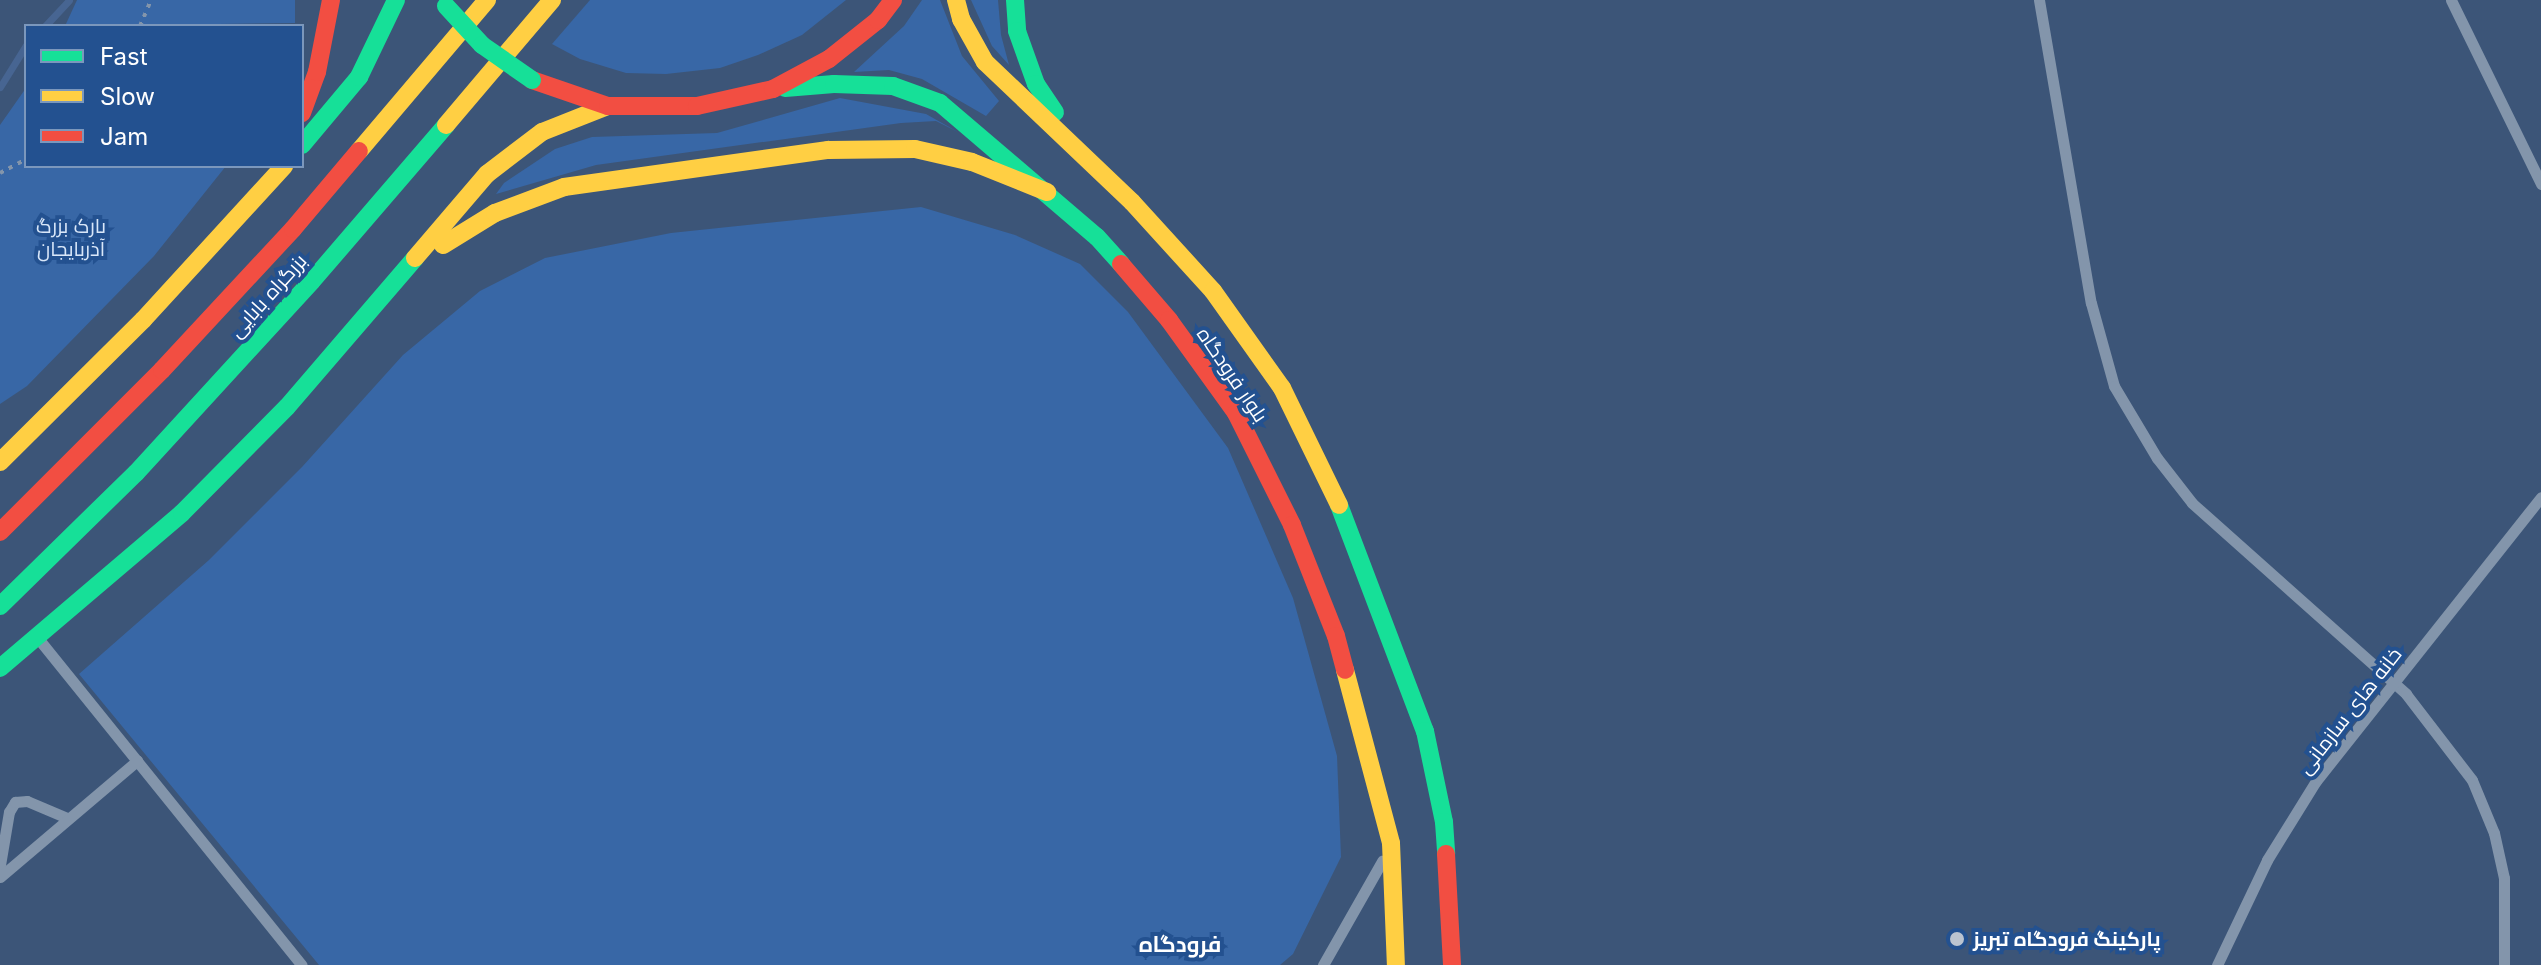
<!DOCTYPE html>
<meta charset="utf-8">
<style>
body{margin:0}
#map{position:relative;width:2541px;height:965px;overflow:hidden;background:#3c5578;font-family:Inter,Cairo,sans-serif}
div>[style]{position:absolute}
.green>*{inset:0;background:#3867a6}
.stream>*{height:7px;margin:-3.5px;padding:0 3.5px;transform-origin:3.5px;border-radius:3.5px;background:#476592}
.path>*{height:4px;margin-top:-2px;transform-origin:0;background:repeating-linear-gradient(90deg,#8395ab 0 4px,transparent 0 10px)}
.lane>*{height:11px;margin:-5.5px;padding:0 5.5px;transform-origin:5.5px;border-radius:5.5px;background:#8395ab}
.fast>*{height:18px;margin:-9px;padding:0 9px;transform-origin:9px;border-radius:9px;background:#16e098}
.slow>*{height:18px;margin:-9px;padding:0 9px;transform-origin:9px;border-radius:9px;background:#ffcf43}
.jam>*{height:18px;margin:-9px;padding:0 9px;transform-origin:9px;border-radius:9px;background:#f24e42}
.fast-bridge>*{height:18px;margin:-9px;padding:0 9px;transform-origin:9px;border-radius:9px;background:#16e098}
.dots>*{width:22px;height:22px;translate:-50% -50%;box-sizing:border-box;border:4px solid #235190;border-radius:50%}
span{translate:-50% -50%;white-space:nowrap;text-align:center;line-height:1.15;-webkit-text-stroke:8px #235190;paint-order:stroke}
.park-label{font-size:20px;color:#d9e7f9}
.street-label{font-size:20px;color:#fff}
.poi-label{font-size:20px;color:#fff;font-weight:700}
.left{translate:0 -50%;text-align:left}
.neighbourhood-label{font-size:22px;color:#fff;font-weight:700}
.legend{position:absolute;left:24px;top:24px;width:280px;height:144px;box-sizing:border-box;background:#235190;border:2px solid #7b97bc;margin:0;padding:10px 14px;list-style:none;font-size:24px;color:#fff}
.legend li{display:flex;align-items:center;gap:16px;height:40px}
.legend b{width:40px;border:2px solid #7b97bc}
</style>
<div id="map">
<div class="green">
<div style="clip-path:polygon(77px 0,295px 0,295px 23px,65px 26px)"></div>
<div style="clip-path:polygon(590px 0,846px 0,802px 35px,758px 55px,720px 68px,666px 74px,626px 73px,580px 59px,552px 44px)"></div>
<div style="clip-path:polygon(922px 0,940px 0,962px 56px,999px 101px,986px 116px,922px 79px,889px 70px,854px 72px,904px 26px)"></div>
<div style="clip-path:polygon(971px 0,998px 0,1001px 35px,1009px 65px,992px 46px)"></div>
<div style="clip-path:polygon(26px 88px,26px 166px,226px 166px,154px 256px,27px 386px,0 404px,0 125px)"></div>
<div style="clip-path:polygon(840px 98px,926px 114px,958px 132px,936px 121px,901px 123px,596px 165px,496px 194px,504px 183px,555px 149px,592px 137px,717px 133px)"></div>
<div style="clip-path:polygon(921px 207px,1015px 235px,1080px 264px,1128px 312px,1228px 448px,1293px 598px,1337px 756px,1341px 857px,1293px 954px,1280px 965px,319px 965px,79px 674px,209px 560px,302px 467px,403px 355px,480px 291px,545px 258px,671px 233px)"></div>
</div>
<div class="stream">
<div style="left:45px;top:26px;width:35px;rotate:-47deg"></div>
<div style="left:0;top:87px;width:49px;rotate:-58.2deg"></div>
</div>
<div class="path">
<div style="left:140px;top:26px;width:28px;rotate:-67deg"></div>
<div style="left:0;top:173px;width:30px;rotate:-28deg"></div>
</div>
<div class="lane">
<div style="left:2039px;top:0;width:307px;rotate:80.3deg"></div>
<div style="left:2091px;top:303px;width:86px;rotate:74.5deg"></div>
<div style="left:2114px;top:386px;width:84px;rotate:59.2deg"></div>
<div style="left:2157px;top:458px;width:57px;rotate:52.1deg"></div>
<div style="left:2192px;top:503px;width:287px;rotate:41.7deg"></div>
<div style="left:2406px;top:694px;width:108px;rotate:52.5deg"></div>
<div style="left:2472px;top:780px;width:57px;rotate:67.5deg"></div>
<div style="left:2494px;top:833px;width:46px;rotate:77.5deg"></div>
<div style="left:2504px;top:878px;width:87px;rotate:90deg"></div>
<div style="left:2451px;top:0;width:205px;rotate:63.9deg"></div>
<div style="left:41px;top:642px;width:415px;rotate:51.1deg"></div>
<div style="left:0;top:865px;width:54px;rotate:-80.4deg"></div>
<div style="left:9px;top:812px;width:12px;rotate:-59deg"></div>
<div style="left:15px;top:802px;width:12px;rotate:-5deg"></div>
<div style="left:27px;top:801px;width:43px;rotate:23deg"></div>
<div style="left:0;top:877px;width:180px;rotate:-40.3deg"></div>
<div style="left:1323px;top:965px;width:120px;rotate:-60.4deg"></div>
<div style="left:2217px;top:965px;width:116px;rotate:-64.5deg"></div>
<div style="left:2267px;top:860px;width:93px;rotate:-58.2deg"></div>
<div style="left:2316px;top:781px;width:362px;rotate:-51.6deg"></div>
</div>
<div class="fast">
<div style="left:1015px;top:0;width:31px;rotate:86deg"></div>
<div style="left:1017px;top:31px;width:56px;rotate:70.3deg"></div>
<div style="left:1036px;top:84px;width:34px;rotate:56deg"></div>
<div style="left:785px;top:88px;width:49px;rotate:-4.7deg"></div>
<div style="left:834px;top:84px;width:59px;rotate:1.9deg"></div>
<div style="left:893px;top:86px;width:50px;rotate:19.9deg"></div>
<div style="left:940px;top:103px;width:206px;rotate:40.5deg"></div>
<div style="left:1097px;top:237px;width:36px;rotate:48deg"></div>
<div style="left:302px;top:145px;width:89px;rotate:-50deg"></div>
<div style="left:359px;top:77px;width:85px;rotate:-64.3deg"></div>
<div style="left:1339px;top:505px;width:242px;rotate:69.2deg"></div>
<div style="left:1425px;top:731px;width:93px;rotate:78.2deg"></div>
<div style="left:1444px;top:822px;width:32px;rotate:86deg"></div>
<div style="left:0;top:606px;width:190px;rotate:-44.4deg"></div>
<div style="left:136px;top:473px;width:260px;rotate:-47.5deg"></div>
<div style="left:312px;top:281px;width:206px;rotate:-49.3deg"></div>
<div style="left:0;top:668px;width:239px;rotate:-40.4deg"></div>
<div style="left:182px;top:513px;width:149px;rotate:-45.3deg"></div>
<div style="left:287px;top:407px;width:196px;rotate:-49.3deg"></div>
</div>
<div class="slow">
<div style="left:956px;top:0;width:20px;rotate:75deg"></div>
<div style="left:961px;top:19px;width:49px;rotate:60.8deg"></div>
<div style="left:985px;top:62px;width:203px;rotate:43.6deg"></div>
<div style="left:1132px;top:202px;width:120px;rotate:47.7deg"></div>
<div style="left:1213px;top:291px;width:119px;rotate:54.6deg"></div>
<div style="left:1282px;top:388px;width:130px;rotate:64deg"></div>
<div style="left:446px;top:125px;width:164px;rotate:-49.7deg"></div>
<div style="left:359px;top:151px;width:198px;rotate:-49.7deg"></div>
<div style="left:443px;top:245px;width:61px;rotate:-31.6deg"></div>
<div style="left:495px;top:213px;width:74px;rotate:-20.6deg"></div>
<div style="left:564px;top:187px;width:267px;rotate:-8deg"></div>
<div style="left:828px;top:150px;width:87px;rotate:-0.7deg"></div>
<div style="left:915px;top:149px;width:58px;rotate:12.8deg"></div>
<div style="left:972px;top:162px;width:81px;rotate:21.8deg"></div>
<div style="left:415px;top:258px;width:111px;rotate:-49.4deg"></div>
<div style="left:487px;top:174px;width:69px;rotate:-37.4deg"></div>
<div style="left:542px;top:132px;width:71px;rotate:-21.5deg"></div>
<div style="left:0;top:462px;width:202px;rotate:-44.8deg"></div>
<div style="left:143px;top:320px;width:209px;rotate:-47.5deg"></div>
<div style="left:1345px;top:670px;width:179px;rotate:75.1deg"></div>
<div style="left:1391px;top:843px;width:122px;rotate:87.7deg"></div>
</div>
<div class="jam">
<div style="left:532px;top:80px;width:80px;rotate:18.9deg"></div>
<div style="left:608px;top:106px;width:89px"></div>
<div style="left:697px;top:106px;width:78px;rotate:-12.6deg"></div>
<div style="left:773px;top:89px;width:64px;rotate:-28.2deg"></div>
<div style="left:829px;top:59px;width:63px;rotate:-38.5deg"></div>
<div style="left:878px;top:20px;width:25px;rotate:-53deg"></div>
<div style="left:302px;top:113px;width:44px;rotate:-69.9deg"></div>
<div style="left:317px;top:72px;width:73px;rotate:-79deg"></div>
<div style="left:1121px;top:264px;width:74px;rotate:49.4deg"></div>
<div style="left:1169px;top:320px;width:115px;rotate:54.2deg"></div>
<div style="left:1236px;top:413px;width:125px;rotate:63.4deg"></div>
<div style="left:1292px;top:525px;width:119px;rotate:68.4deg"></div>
<div style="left:1336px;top:636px;width:35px;rotate:75deg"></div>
<div style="left:0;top:532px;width:229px;rotate:-45deg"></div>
<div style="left:162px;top:370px;width:192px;rotate:-47.1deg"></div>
<div style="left:293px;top:229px;width:102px;rotate:-49.8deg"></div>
<div style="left:1446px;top:854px;width:111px;rotate:86.9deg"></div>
</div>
<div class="fast-bridge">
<div style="left:446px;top:6px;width:53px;rotate:47.3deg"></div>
<div style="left:482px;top:45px;width:61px;rotate:35deg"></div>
</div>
<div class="dots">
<div style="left:1957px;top:939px;background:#bbc4d0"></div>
</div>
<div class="park-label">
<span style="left:71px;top:238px">پارک بزرگ<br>آذربایجان</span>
</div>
<div class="street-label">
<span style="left:268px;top:296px;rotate:-48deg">بزرگراه بابایی</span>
<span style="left:1232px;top:375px;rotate:56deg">بلوار فرودگاه</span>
<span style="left:2350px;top:711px;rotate:-52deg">خانه های سازمانی</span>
</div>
<div class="poi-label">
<span class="left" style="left:1973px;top:939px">پارکینگ فرودگاه تبریز</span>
</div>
<div class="neighbourhood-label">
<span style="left:1180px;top:945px">فرودگاه</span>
</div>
<ul class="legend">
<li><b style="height:10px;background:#16e098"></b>Fast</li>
<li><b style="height:10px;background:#ffcf43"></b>Slow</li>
<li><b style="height:10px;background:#f24e42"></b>Jam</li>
</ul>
</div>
